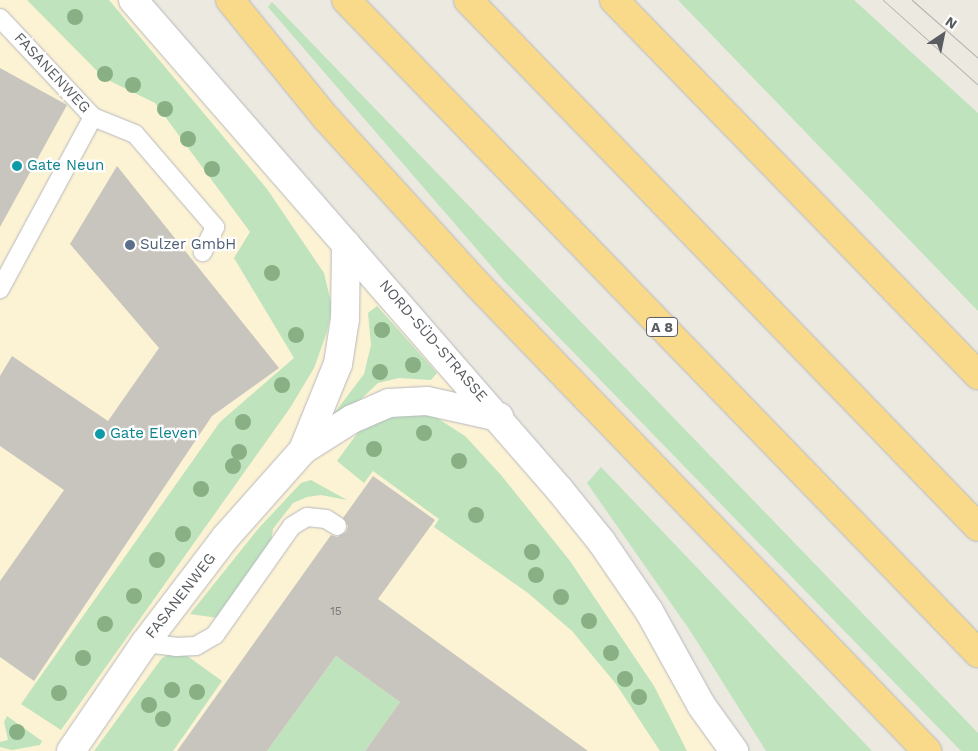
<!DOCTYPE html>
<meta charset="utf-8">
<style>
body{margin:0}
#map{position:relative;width:978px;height:751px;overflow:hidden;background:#ece9e0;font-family:"Work Sans",sans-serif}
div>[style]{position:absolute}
.commercial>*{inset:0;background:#fcf2d4}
.green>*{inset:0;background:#bee3bd}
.building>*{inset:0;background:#c8c5bf}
.roads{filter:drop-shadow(0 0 1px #b6b8bd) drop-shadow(0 0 1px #b6b8bd)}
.lane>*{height:18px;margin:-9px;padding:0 9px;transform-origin:9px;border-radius:9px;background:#fff}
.street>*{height:28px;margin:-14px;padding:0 14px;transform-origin:14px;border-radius:14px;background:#fff}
.secondary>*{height:28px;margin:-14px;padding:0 14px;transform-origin:14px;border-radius:14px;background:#fff}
.highway>*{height:28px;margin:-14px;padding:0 14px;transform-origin:14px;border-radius:14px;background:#f9d98a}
.tram>*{height:1px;margin:-0.5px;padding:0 0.5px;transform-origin:0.5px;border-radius:0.5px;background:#b1b2b2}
.trees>*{width:16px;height:16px;margin:-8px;border-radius:50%;background:#88b084}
.dots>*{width:14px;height:14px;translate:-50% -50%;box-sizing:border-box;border:2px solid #fff;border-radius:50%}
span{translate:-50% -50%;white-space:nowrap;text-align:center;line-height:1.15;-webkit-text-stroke:4.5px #fff;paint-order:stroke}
.number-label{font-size:12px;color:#757778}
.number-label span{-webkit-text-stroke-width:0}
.shield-label span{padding:1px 4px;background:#fff;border:1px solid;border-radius:4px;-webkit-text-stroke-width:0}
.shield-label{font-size:14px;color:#595d61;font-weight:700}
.street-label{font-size:15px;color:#595d61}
.culture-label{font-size:15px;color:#0d838f}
.left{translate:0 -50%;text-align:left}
.service-label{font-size:15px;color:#4e5e75}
.north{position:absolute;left:918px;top:10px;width:50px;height:50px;-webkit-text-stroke:4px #fff;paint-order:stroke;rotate:34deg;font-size:14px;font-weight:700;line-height:20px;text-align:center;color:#595d61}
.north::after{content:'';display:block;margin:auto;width:18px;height:22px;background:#595d61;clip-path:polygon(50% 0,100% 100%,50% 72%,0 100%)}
</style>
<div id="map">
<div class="commercial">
<div style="clip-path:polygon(0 0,133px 0,499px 417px,701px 705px,715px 751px,0 751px)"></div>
</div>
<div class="green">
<div style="clip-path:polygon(27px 0,109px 0,267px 189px,324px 273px,332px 307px,327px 332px,314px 368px,290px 408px,61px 730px,21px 704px,220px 422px,294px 358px,234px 258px,250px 232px,155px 103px,104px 78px)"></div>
<div style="clip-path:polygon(678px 0,854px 0,978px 113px,978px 311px)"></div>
<div style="clip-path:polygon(272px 2px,978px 733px,978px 751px,961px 751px,505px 282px,268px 7px)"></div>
<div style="clip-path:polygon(377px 306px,437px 373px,431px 380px,399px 378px,378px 383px,339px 420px,333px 415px,364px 374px,371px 345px,368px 313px)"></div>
<div style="clip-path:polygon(402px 412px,434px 416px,465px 436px,501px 475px,570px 561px,654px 686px,687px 751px,660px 751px,616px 684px,572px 631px,528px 593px,434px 527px,439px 519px,373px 471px,364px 483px,337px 461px,359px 431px,384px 415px)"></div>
<div style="clip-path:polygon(601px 467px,872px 751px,766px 751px,691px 632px,587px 483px)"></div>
<div style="clip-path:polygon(311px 480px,347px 500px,321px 495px,307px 497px,293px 503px,273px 529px,270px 547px,218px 618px,190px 614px,258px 529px,301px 483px)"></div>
<div style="clip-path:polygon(173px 653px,186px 655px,222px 681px,173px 751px,94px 751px,162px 658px)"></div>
<div style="clip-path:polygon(336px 656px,400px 702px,365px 751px,267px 751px)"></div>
<div style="clip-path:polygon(7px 716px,42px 741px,40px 745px,12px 750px,0 747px,0 742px,8px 740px,4px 722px)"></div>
</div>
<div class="building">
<div style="clip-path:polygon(0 68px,67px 105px,0 227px)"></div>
<div style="clip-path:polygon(117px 166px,279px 368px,212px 416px,34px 681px,0 657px,0 581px,64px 490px,0 446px,0 376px,12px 356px,108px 421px,159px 348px,70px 244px)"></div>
<div style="clip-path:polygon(373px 476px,435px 520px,378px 599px,588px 751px,365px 751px,400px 702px,336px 656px,267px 751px,177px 751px,331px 535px,337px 537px,346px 532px,348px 526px,343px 518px)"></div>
</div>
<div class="roads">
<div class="lane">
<div style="left:0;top:18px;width:136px;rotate:46.8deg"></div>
<div style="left:93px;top:117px;width:196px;rotate:118.4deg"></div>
<div style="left:93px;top:117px;width:45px;rotate:22deg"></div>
<div style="left:135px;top:134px;width:123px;rotate:49.3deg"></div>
<div style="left:215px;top:227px;width:28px;rotate:116deg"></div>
<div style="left:145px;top:643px;width:31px;rotate:7deg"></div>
<div style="left:176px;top:647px;width:20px;rotate:-3deg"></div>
<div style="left:196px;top:646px;width:22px;rotate:-30deg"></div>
<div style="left:215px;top:635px;width:133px;rotate:-54.8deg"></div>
<div style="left:292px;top:526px;width:17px;rotate:-31deg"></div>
<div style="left:307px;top:517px;width:19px;rotate:6deg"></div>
<div style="left:326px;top:519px;width:13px;rotate:32deg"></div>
</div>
<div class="street">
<div style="left:303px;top:450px;width:93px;rotate:-67.9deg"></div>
<div style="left:338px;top:364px;width:46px;rotate:-81.2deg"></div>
<div style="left:345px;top:319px;width:75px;rotate:-89.2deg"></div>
<div style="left:71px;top:751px;width:131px;rotate:-55.6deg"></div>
<div style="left:145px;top:643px;width:132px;rotate:-52.7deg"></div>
<div style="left:225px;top:538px;width:118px;rotate:-48.4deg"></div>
<div style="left:303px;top:450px;width:58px;rotate:-32.3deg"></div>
<div style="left:352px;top:419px;width:40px;rotate:-23.4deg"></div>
<div style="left:389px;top:403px;width:38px;rotate:-3deg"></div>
<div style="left:427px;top:401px;width:74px;rotate:12.5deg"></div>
</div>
<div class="secondary">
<div style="left:133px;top:0;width:649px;rotate:48.94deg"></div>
<div style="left:559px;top:489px;width:67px;rotate:51.1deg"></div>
<div style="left:601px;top:541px;width:85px;rotate:55.6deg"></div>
<div style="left:649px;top:611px;width:107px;rotate:61deg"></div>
<div style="left:701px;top:705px;width:57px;rotate:54.3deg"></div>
</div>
<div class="highway">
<div style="left:230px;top:0;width:152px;rotate:50.9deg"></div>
<div style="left:326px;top:118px;width:224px;rotate:47.7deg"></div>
<div style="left:477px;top:284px;width:649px;rotate:46.06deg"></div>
<div style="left:346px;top:0;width:909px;rotate:45.94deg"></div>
<div style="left:468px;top:0;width:733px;rotate:45.94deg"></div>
<div style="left:614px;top:0;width:523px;rotate:45.85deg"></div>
</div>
</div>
<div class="tram">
<div style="left:883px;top:0;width:127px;rotate:41.8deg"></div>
<div style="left:912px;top:0;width:88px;rotate:41.3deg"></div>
</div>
<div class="trees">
<div style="left:75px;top:17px"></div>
<div style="left:105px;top:74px"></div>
<div style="left:133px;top:85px"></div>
<div style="left:165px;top:109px"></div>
<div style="left:188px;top:139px"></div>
<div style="left:212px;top:169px"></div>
<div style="left:272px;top:273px"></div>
<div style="left:382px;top:330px"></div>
<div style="left:296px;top:335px"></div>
<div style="left:413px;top:365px"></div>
<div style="left:380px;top:372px"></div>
<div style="left:282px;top:385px"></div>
<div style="left:243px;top:422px"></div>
<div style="left:424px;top:433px"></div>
<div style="left:374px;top:449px"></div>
<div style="left:239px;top:452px"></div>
<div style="left:459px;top:461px"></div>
<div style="left:233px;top:466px"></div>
<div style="left:201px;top:489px"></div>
<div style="left:476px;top:515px"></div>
<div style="left:183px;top:534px"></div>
<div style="left:532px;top:552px"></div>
<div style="left:157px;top:560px"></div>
<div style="left:536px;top:575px"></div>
<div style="left:134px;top:596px"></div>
<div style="left:561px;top:597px"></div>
<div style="left:589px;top:621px"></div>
<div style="left:105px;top:624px"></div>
<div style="left:611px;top:653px"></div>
<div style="left:83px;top:658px"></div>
<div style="left:625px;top:679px"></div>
<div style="left:172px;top:690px"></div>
<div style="left:197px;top:692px"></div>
<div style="left:59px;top:693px"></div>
<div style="left:639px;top:697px"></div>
<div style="left:149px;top:705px"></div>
<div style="left:163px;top:719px"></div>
<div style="left:17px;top:732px"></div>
</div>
<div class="dots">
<div style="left:17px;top:166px;background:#0f9aa8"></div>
<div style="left:130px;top:245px;background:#5c6f8a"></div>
<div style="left:100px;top:434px;background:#0f9aa8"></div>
</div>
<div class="number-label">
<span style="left:336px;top:612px">15</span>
</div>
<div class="shield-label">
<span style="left:662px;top:327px">A 8</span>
</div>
<div class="street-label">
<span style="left:52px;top:73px;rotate:47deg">FASANENWEG</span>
<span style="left:433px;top:341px;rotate:49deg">NORD-SÜD-STRASSE</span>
<span style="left:181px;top:596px;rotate:-52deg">FASANENWEG</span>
</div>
<div class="culture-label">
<span class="left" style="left:27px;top:166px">Gate Neun</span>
<span class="left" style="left:110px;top:434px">Gate Eleven</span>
</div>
<div class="service-label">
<span class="left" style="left:140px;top:245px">Sulzer GmbH</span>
</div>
<div class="north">N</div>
</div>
